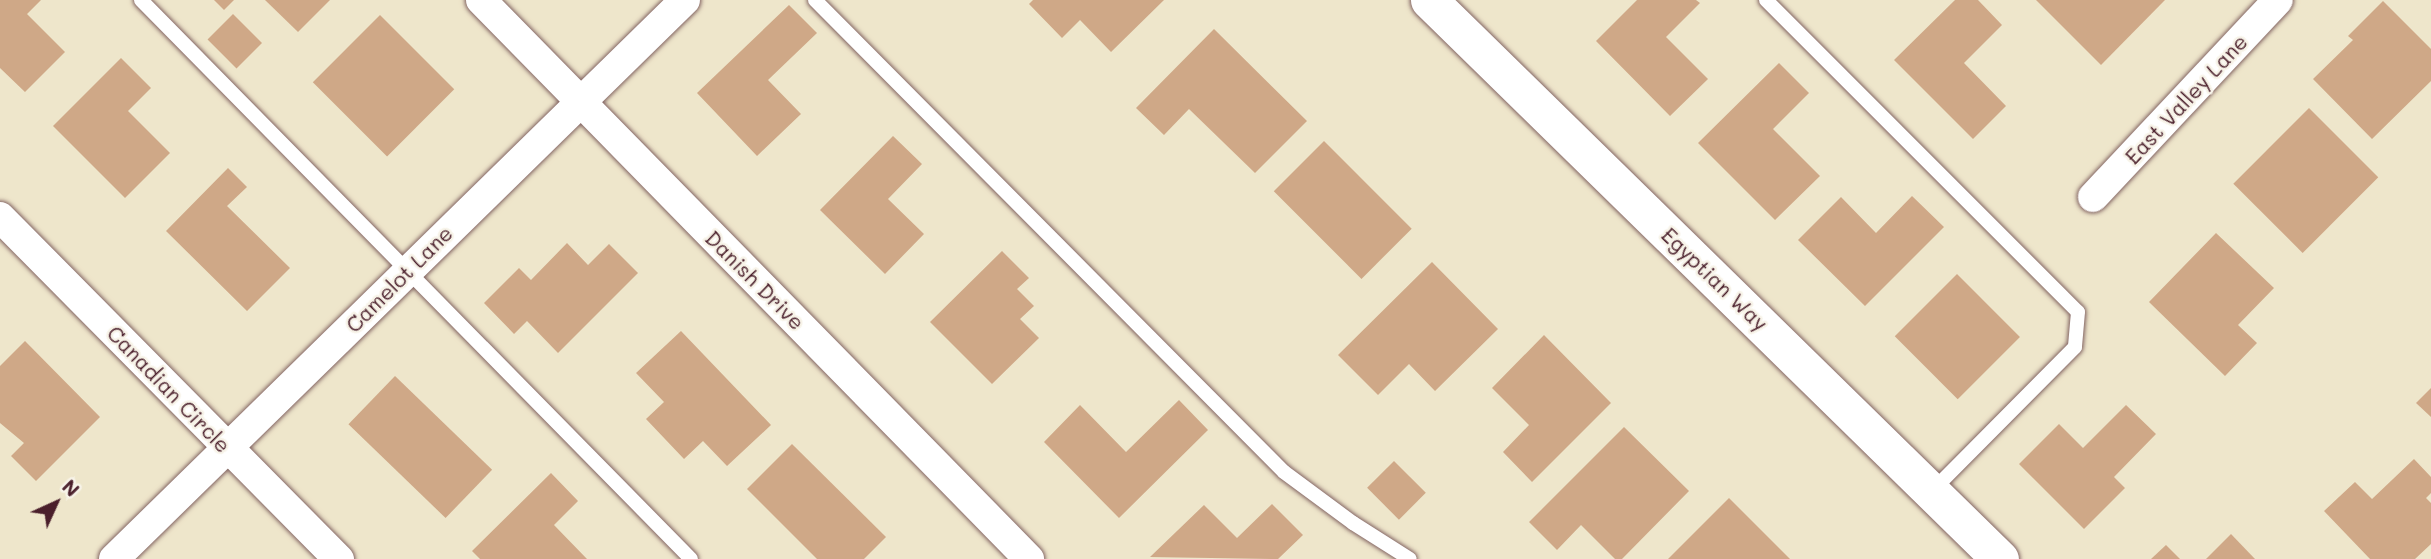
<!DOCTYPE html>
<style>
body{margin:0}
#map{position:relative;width:2431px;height:559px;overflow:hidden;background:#eee6cb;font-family:Mali,sans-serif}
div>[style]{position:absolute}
.building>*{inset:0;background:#cfa887;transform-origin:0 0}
.roads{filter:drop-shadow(0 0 2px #836563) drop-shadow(0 0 2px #836563)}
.service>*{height:14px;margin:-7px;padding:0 7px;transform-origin:7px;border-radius:7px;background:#fff}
.minor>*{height:30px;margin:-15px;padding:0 15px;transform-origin:15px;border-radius:15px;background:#fff}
.tertiary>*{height:37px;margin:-18.5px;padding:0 18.5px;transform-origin:18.5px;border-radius:18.5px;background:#fff}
span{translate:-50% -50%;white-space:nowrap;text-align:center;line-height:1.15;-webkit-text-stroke:5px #f7f3e8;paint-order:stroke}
.street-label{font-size:21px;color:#4a1f2b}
.north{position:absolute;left:21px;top:468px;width:70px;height:70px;-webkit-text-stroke:5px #f7f3e8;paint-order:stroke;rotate:45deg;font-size:19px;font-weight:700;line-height:28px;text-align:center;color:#4a1f2b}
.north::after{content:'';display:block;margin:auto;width:24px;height:32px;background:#4a1f2b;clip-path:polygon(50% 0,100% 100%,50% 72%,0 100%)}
</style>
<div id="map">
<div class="building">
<div style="clip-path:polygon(0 0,41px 0,27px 14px,65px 52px,25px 92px,0 68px)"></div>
<div style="clip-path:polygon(214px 0,234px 0,224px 10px)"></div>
<div style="clip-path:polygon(265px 0,330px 0,298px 32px)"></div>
<div style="clip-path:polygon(1033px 0,1164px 0,1111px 52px,1080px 20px,1062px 38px,1029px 4px)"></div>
<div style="clip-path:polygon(1637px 0,1696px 0,1700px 3px,1666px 37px,1708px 79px,1670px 116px,1596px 41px)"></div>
<div style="clip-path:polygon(1955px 0,1978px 0,2002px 25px,1964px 63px,2006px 106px,1973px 139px,1894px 60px)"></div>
<div style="clip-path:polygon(2036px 0,2165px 0,2101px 65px)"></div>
<div style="clip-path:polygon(2383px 1px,2431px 49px,2431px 81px,2372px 139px,2313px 79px,2353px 40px,2348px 36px)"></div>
<div style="clip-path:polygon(789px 5px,817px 33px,768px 80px,801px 114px,757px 156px,697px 93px)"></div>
<div style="left:233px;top:14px;width:41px;height:36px;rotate:45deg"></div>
<div style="left:380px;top:15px;width:105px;height:95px;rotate:45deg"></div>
<div style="clip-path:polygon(1214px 29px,1307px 121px,1255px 173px,1189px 109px,1164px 135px,1136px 108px)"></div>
<div style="clip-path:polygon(121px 58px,151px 88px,128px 111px,170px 153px,125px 198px,53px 126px)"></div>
<div style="clip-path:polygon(1779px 63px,1809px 93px,1773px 129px,1820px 176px,1775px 220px,1698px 143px)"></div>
<div style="left:2309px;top:108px;width:98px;height:107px;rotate:45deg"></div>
<div style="clip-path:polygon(893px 136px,922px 164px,888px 199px,924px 234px,885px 274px,820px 210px)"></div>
<div style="left:1324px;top:141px;width:124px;height:71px;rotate:45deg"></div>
<div style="clip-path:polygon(228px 168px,247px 187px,227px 206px,290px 268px,247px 311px,166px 231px)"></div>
<div style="clip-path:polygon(1912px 196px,1944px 227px,1865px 306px,1798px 240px,1841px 197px,1876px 233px)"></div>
<div style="clip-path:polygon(2216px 233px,2274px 288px,2238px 325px,2257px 343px,2225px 376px,2149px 302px)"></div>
<div style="clip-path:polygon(567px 243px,588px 265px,609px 244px,638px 273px,558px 353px,527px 321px,514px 334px,484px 303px,519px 268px,531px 280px)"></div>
<div style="clip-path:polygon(1002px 251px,1029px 278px,1017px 289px,1034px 306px,1020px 319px,1039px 338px,992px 384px,930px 322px)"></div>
<div style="clip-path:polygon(1432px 262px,1498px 329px,1435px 391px,1409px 364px,1378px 395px,1338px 355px)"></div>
<div style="left:1957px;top:274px;width:89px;height:88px;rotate:45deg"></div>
<div style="clip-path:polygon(681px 331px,771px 425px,727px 466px,703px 441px,684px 459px,646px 419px,664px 402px,636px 373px)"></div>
<div style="clip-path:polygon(1544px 335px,1611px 403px,1532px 482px,1503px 452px,1529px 425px,1492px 388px)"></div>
<div style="clip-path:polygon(25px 341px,100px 417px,36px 481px,11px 456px,24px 443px,0 423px,0 366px)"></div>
<div style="left:395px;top:376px;width:135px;height:67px;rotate:44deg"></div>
<div style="clip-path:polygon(2431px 388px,2431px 417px,2416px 403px)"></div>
<div style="clip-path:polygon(1179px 400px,1208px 430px,1119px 518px,1044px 442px,1080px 405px,1126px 452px)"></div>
<div style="clip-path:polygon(2126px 405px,2156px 434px,2114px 477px,2125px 488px,2084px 529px,2019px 464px,2059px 424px,2083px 448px)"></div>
<div style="clip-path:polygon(1624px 427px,1689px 491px,1622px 559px,1615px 559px,1581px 525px,1557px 550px,1529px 522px)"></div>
<div style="clip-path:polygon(792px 444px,886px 537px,864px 559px,817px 559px,747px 489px)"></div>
<div style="clip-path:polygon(2414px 459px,2431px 477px,2431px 493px,2426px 498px,2431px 503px,2431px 544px,2415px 559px,2370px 559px,2324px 511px,2355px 482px,2372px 499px)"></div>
<div style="left:1394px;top:461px;width:45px;height:38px;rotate:45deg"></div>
<div style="clip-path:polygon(551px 473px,578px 501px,554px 525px,587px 559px,480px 559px,472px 551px)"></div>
<div style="clip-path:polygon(1729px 498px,1790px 559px,1668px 559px)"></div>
<div style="clip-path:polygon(1272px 504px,1303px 535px,1278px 559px,1150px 557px,1204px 505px,1237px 538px)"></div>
<div style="clip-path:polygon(2231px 534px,2255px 559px,2206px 559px)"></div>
<div style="clip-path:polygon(2166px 545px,2180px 559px,2151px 559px)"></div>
</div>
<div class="roads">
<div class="service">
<div style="left:141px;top:0;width:784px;rotate:45.46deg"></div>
<div style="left:815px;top:0;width:665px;rotate:45.18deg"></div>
<div style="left:1284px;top:472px;width:86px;rotate:36.5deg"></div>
<div style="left:1353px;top:523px;width:67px;rotate:32.3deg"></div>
<div style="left:1766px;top:0;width:441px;rotate:45deg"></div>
<div style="left:2078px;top:312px;width:35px;rotate:95deg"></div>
<div style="left:2075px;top:347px;width:202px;rotate:134.8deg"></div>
</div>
<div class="minor">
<div style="left:481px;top:0;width:783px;rotate:45.57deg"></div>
<div style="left:2093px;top:197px;width:270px;rotate:-46.8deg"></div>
<div style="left:0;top:217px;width:482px;rotate:45.3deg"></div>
<div style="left:114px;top:559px;width:799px;rotate:-44.39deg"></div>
</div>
<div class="tertiary">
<div style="left:1429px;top:0;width:799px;rotate:44.39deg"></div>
</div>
</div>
<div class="street-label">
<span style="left:2186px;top:99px;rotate:-47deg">East Valley Lane</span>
<span style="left:399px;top:279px;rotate:-45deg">Camelot Lane</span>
<span style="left:1715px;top:279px;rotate:44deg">Egyptian Way</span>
<span style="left:755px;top:280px;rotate:45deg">Danish Drive</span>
<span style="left:169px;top:389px;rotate:46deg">Canadian Circle</span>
</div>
<div class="north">N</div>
</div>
